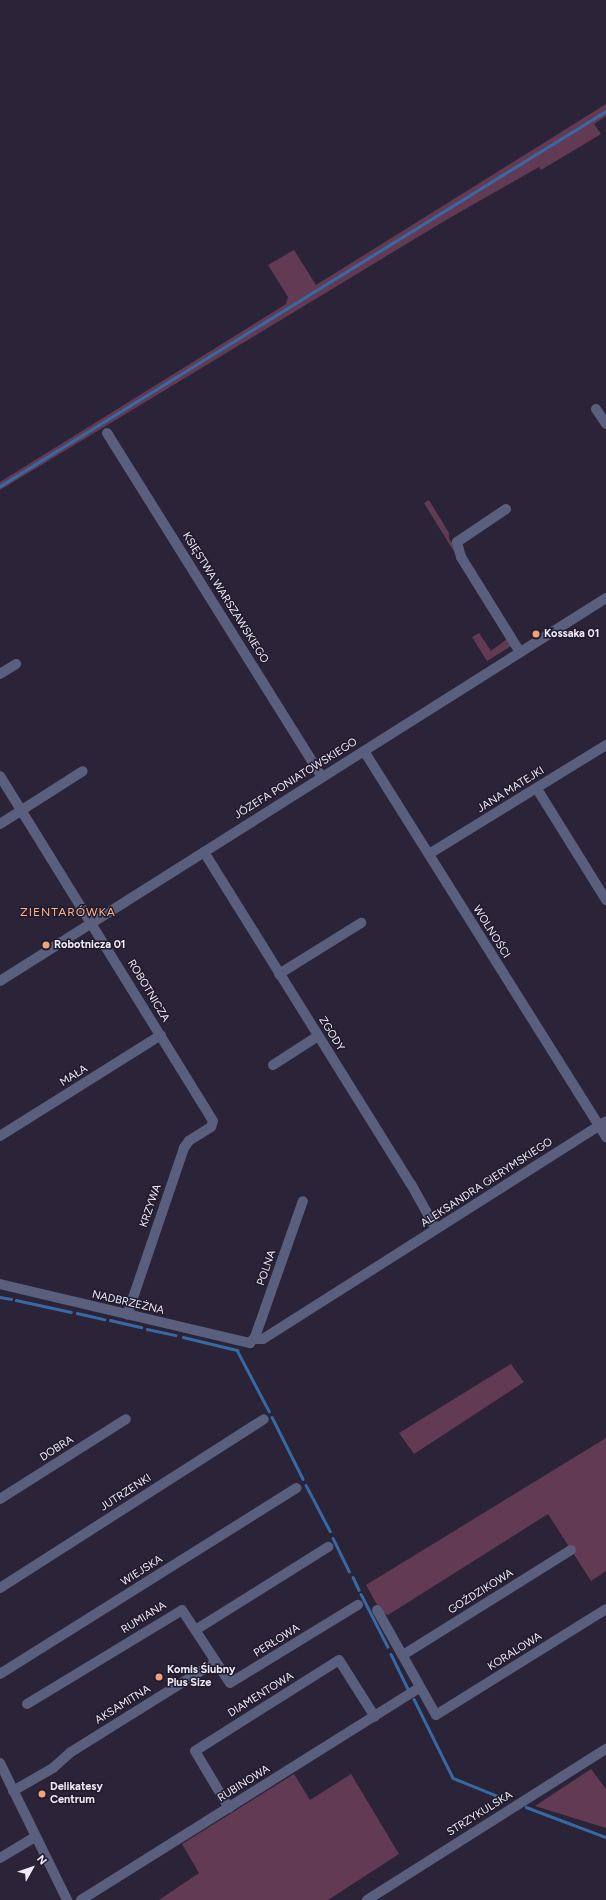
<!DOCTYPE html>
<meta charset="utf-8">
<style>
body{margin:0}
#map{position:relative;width:606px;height:1900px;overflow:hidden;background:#2b2438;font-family:Figtree,sans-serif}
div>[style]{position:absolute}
.green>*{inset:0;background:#623a53}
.stream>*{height:2.5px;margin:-1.25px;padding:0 1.25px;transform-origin:1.25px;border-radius:1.25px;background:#376aa5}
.minor>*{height:10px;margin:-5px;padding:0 5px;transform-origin:5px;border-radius:5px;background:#595f7d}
.tertiary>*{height:10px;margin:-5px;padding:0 5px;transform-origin:5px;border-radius:5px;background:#595f7d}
.dots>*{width:11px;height:11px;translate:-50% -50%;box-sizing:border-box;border:2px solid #211b2e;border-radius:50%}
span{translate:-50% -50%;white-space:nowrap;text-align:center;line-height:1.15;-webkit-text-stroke:3px #211b2e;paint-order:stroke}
.street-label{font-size:11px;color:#efebf8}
.poi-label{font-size:11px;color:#efebf8;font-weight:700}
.left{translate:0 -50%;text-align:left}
.neighbourhood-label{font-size:12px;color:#fcb48b;letter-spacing:1px}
.north{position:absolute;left:12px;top:1848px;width:40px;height:40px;-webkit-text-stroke:3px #211b2e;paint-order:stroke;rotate:50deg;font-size:11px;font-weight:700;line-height:16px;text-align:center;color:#efebf8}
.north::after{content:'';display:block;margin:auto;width:14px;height:18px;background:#efebf8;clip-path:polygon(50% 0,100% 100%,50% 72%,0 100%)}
</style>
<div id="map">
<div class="green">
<div style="clip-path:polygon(606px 104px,606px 116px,594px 124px,601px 134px,541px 170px,539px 167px,446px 220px,0 490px,0 482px,286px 304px,288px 297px,268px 265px,294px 250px,316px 285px)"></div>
<div style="clip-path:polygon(429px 500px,449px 533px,449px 539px,454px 545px,458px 558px,424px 503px)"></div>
<div style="clip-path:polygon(479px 633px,491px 651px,507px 639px,513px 645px,487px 661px,472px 637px)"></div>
<div style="clip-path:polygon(511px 1364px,524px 1382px,414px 1454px,399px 1433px)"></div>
<div style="clip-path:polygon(606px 1438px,606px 1571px,591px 1581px,548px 1514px,388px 1615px,381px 1612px,366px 1585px)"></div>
<div style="clip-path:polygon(591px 1769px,606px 1789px,606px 1828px,535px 1806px)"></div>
<div style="clip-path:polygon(294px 1774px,310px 1800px,351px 1774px,399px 1854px,328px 1900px,159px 1900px,199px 1873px,182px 1844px)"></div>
</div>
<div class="stream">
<div style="left:0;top:486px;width:713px;rotate:-31.75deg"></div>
<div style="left:0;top:1297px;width:11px;rotate:10deg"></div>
<div style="left:16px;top:1300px;width:56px;rotate:12.3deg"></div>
<div style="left:77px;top:1313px;width:28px;rotate:13deg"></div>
<div style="left:110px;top:1320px;width:32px;rotate:13deg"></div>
<div style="left:147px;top:1329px;width:29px;rotate:12deg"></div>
<div style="left:183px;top:1337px;width:56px;rotate:13.5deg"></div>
<div style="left:237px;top:1350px;width:69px;rotate:62.3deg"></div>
<div style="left:272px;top:1417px;width:69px;rotate:63.4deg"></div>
<div style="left:306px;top:1485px;width:52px;rotate:62.4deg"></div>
<div style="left:333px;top:1538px;width:37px;rotate:64deg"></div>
<div style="left:353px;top:1577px;width:14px;rotate:65deg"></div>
<div style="left:361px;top:1594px;width:59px;rotate:63deg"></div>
<div style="left:391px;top:1654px;width:39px;rotate:64deg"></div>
<div style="left:414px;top:1699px;width:88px;rotate:63.7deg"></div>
<div style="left:453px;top:1778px;width:56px;rotate:22deg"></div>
<div style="left:526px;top:1807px;width:85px;rotate:20.6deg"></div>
</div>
<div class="minor">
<div style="left:596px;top:409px;width:18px;rotate:56deg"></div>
<div style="left:107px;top:433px;width:406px;rotate:58deg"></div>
<div style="left:506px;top:509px;width:59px;rotate:146deg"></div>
<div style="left:457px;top:542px;width:16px;rotate:75deg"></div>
<div style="left:461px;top:557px;width:112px;rotate:58.2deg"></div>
<div style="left:0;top:674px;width:19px;rotate:-32deg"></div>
<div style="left:364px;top:751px;width:456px;rotate:57.9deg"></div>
<div style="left:0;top:776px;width:405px;rotate:58.3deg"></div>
<div style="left:213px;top:1121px;width:6px;rotate:108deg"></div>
<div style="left:211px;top:1127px;width:26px;rotate:148deg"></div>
<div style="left:189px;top:1141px;width:9px;rotate:126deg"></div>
<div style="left:184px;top:1148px;width:176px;rotate:108.8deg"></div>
<div style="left:537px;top:789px;width:131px;rotate:58.1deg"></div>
<div style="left:0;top:824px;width:98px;rotate:-32.6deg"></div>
<div style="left:204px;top:852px;width:391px;rotate:58.1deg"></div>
<div style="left:411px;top:1184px;width:51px;rotate:60.9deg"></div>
<div style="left:429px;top:854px;width:208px;rotate:-31.6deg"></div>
<div style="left:279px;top:974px;width:97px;rotate:-31.9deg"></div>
<div style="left:273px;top:1065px;width:54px;rotate:-32.8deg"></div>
<div style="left:0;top:1136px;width:190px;rotate:-32.1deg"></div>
<div style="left:0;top:1284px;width:257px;rotate:13.3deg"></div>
<div style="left:250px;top:1343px;width:8px;rotate:-50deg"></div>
<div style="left:255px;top:1337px;width:144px;rotate:-70.6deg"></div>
<div style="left:254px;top:1339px;width:9px"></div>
<div style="left:263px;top:1339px;width:406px;rotate:-32.4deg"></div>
<div style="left:0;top:1499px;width:149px;rotate:-32.4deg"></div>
<div style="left:0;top:1588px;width:313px;rotate:-32.6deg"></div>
<div style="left:377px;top:1610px;width:120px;rotate:60.7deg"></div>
<div style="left:436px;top:1715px;width:200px;rotate:-31.9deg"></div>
<div style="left:197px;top:1629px;width:155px;rotate:-32deg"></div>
<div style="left:403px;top:1655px;width:198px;rotate:-32deg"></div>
<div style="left:0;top:1674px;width:350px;rotate:-32.1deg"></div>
<div style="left:27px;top:1704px;width:181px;rotate:-31.2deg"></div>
<div style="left:182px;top:1610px;width:87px;rotate:56.7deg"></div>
<div style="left:230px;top:1683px;width:150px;rotate:-31.4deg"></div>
<div style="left:0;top:1763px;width:153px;rotate:63.9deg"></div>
<div style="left:13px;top:1791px;width:46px;rotate:-29.9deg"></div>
<div style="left:53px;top:1768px;width:24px;rotate:-42deg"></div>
<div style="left:71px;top:1752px;width:170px;rotate:-32deg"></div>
<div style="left:229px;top:1808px;width:66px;rotate:-120.8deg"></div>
<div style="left:195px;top:1751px;width:170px;rotate:-32.3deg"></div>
<div style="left:339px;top:1660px;width:67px;rotate:57.7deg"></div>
<div style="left:0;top:1858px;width:41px;rotate:-31deg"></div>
<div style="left:81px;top:1900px;width:399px;rotate:-32.1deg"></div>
</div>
<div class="tertiary">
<div style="left:0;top:981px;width:717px;rotate:-32.29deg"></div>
<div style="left:367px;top:1900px;width:283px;rotate:-32.3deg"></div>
</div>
<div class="dots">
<div style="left:536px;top:634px;background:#efa377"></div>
<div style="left:46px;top:945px;background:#efa377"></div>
<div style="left:159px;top:1677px;background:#efa377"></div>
<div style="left:42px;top:1794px;background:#efa377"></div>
</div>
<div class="street-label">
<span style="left:225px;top:598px;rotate:58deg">KSIĘSTWA WARSZAWSKIEGO</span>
<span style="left:296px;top:779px;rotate:-32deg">JÓZEFA PONIATOWSKIEGO</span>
<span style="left:511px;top:790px;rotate:-32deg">JANA MATEJKI</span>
<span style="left:491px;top:932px;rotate:58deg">WOLNOŚCI</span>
<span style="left:148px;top:991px;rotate:59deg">ROBOTNICZA</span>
<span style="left:331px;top:1034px;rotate:58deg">ZGODY</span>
<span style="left:74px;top:1076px;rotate:-32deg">MAŁA</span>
<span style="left:487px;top:1183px;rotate:-33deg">ALEKSANDRA GIERYMSKIEGO</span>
<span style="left:151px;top:1206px;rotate:-71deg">KRZYWA</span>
<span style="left:267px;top:1268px;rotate:-71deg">POLNA</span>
<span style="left:128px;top:1303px;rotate:13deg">NADBRZEŻNA</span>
<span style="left:57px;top:1449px;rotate:-32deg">DOBRA</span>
<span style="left:126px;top:1493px;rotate:-33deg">JUTRZENKI</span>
<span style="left:142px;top:1571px;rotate:-32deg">WIEJSKA</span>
<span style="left:481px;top:1592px;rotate:-32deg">GOŹDZIKOWA</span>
<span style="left:144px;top:1618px;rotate:-32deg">RUMIANA</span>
<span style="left:277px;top:1641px;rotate:-32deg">PERŁOWA</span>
<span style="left:515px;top:1652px;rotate:-32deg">KORALOWA</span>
<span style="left:261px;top:1695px;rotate:-32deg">DIAMENTOWA</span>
<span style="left:123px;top:1705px;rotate:-32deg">AKSAMITNA</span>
<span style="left:244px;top:1784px;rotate:-32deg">RUBINOWA</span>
<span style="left:480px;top:1814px;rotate:-32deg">STRZYKULSKA</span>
</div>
<div class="poi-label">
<span class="left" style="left:544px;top:634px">Kossaka 01</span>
<span class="left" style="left:54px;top:945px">Robotnicza 01</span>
<span class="left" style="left:167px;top:1677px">Komis Ślubny<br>Plus Size</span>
<span class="left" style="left:50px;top:1794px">Delikatesy<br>Centrum</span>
</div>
<div class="neighbourhood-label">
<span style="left:68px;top:913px">ZIENTARÓWKA</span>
</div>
<div class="north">N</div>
</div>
